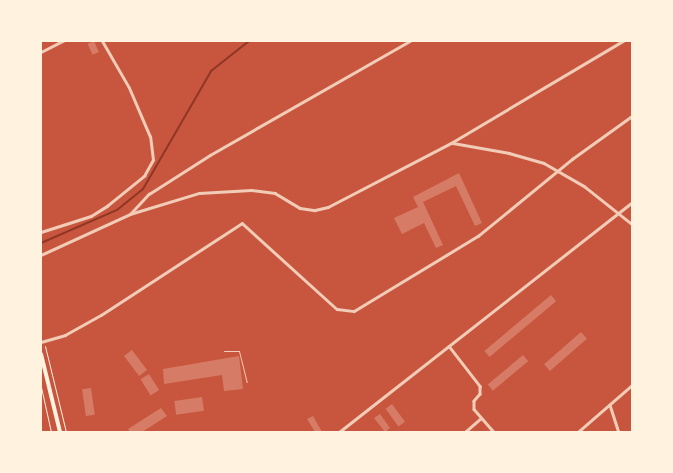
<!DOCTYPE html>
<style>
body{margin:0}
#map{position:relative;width:673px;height:473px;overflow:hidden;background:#c8553d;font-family:Roboto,sans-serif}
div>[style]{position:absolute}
.stream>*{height:2px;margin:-1px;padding:0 1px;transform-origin:1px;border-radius:1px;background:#8f3625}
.building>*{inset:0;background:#d67c66;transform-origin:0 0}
.path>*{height:1px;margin:-0.5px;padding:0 0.5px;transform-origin:0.5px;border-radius:0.5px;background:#fff3e0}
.service>*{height:1px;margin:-0.5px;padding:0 0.5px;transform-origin:0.5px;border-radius:0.5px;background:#f1ccb7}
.minor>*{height:2.5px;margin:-1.25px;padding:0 1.25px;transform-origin:1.25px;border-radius:1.25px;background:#f1ccb7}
.tertiary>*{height:3px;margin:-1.5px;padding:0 1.5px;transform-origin:1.5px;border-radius:1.5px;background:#f1ccb7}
.primary>*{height:4px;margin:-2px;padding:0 2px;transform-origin:2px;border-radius:2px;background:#fff3e0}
span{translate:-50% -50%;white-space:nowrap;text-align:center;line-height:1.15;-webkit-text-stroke:4px #fff3e0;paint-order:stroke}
.frame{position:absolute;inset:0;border:42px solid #fff3e0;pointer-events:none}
</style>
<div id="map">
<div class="stream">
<div style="left:41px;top:243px;width:83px;rotate:-23.5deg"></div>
<div style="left:117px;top:210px;width:33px;rotate:-39deg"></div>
<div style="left:143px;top:189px;width:136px;rotate:-60deg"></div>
<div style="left:211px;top:71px;width:48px;rotate:-38.3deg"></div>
</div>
<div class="building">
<div style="left:94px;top:41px;width:12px;height:7px;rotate:66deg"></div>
<div style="clip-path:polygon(459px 173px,482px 223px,475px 226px,456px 186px,423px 202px,443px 245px,436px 248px,424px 223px,402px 234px,394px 218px,418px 207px,413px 197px)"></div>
<div style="left:551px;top:295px;width:8px;height:87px;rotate:50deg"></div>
<div style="left:581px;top:332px;width:9px;height:49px;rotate:49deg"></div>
<div style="left:132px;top:350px;width:25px;height:10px;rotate:53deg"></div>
<div style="left:523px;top:355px;width:8px;height:46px;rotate:50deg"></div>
<div style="clip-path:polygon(239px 356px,243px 389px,224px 391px,222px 375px,164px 384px,163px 369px)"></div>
<div style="left:149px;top:374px;width:19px;height:10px;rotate:58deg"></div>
<div style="left:91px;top:388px;width:27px;height:9px;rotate:82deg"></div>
<div style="left:202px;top:397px;width:14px;height:28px;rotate:82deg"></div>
<div style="left:392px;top:404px;width:22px;height:8px;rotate:54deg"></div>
<div style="clip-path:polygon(161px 408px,167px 416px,142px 432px,130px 432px,128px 429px)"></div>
<div style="clip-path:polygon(380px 414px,390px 428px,385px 432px,374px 418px)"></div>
<div style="clip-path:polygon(313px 416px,322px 432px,315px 432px,307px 419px)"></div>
</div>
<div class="path">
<div style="left:45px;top:346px;width:89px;rotate:76.3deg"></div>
<div style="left:41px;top:387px;width:46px;rotate:77.5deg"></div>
</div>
<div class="service">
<div style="left:224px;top:351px;width:15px"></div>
<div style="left:239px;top:351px;width:32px;rotate:76deg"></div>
</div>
<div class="minor">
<div style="left:41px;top:52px;width:25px;rotate:-27deg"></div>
<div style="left:453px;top:143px;width:57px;rotate:10.1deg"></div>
<div style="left:509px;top:153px;width:36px;rotate:16deg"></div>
<div style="left:544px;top:163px;width:46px;rotate:29.9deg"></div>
<div style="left:584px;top:186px;width:61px;rotate:38.4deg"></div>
<div style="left:131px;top:213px;width:26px;rotate:-47deg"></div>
<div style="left:149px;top:194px;width:72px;rotate:-32.6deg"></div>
<div style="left:210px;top:155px;width:230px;rotate:-29.7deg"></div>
<div style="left:41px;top:232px;width:52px;rotate:-17.7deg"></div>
<div style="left:91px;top:216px;width:19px;rotate:-32deg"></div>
<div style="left:107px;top:206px;width:48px;rotate:-39deg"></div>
<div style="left:144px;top:176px;width:18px;rotate:-61deg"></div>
<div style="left:153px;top:160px;width:23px;rotate:-97deg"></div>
<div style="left:150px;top:137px;width:53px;rotate:-113.2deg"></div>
<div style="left:129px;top:88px;width:54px;rotate:-119.9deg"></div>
<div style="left:41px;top:255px;width:98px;rotate:-24.7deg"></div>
<div style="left:130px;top:214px;width:72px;rotate:-16.9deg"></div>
<div style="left:199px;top:193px;width:52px;rotate:-3.3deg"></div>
<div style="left:251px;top:190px;width:24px;rotate:7deg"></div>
<div style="left:275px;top:193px;width:29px;rotate:31deg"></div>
<div style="left:300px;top:208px;width:15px;rotate:8deg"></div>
<div style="left:315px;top:210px;width:13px;rotate:-13deg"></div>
<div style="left:328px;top:207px;width:139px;rotate:-27.5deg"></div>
<div style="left:451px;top:143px;width:200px;rotate:-30.7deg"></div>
<div style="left:41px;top:342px;width:25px;rotate:-16deg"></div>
<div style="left:65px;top:335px;width:41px;rotate:-29.1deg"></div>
<div style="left:101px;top:315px;width:168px;rotate:-33.1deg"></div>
<div style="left:242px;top:223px;width:128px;rotate:42.2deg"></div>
<div style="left:337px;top:309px;width:17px;rotate:7deg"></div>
<div style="left:354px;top:311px;width:145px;rotate:-31.2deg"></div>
<div style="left:478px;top:236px;width:122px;rotate:-39.3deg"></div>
<div style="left:572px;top:159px;width:74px;rotate:-35.6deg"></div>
<div style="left:449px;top:346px;width:51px;rotate:52.2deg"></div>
<div style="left:480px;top:386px;width:8px;rotate:90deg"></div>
<div style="left:480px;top:394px;width:9px;rotate:131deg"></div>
<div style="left:474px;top:401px;width:8px;rotate:90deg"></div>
<div style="left:474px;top:409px;width:30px;rotate:49deg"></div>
<div style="left:610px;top:405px;width:28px;rotate:72deg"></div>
<div style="left:465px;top:432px;width:21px;rotate:-41deg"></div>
<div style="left:578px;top:432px;width:72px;rotate:-41deg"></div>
</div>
<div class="tertiary">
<div style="left:339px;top:432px;width:372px;rotate:-38.1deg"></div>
</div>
<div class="primary">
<div style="left:41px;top:354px;width:80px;rotate:76.3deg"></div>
</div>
<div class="frame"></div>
</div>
